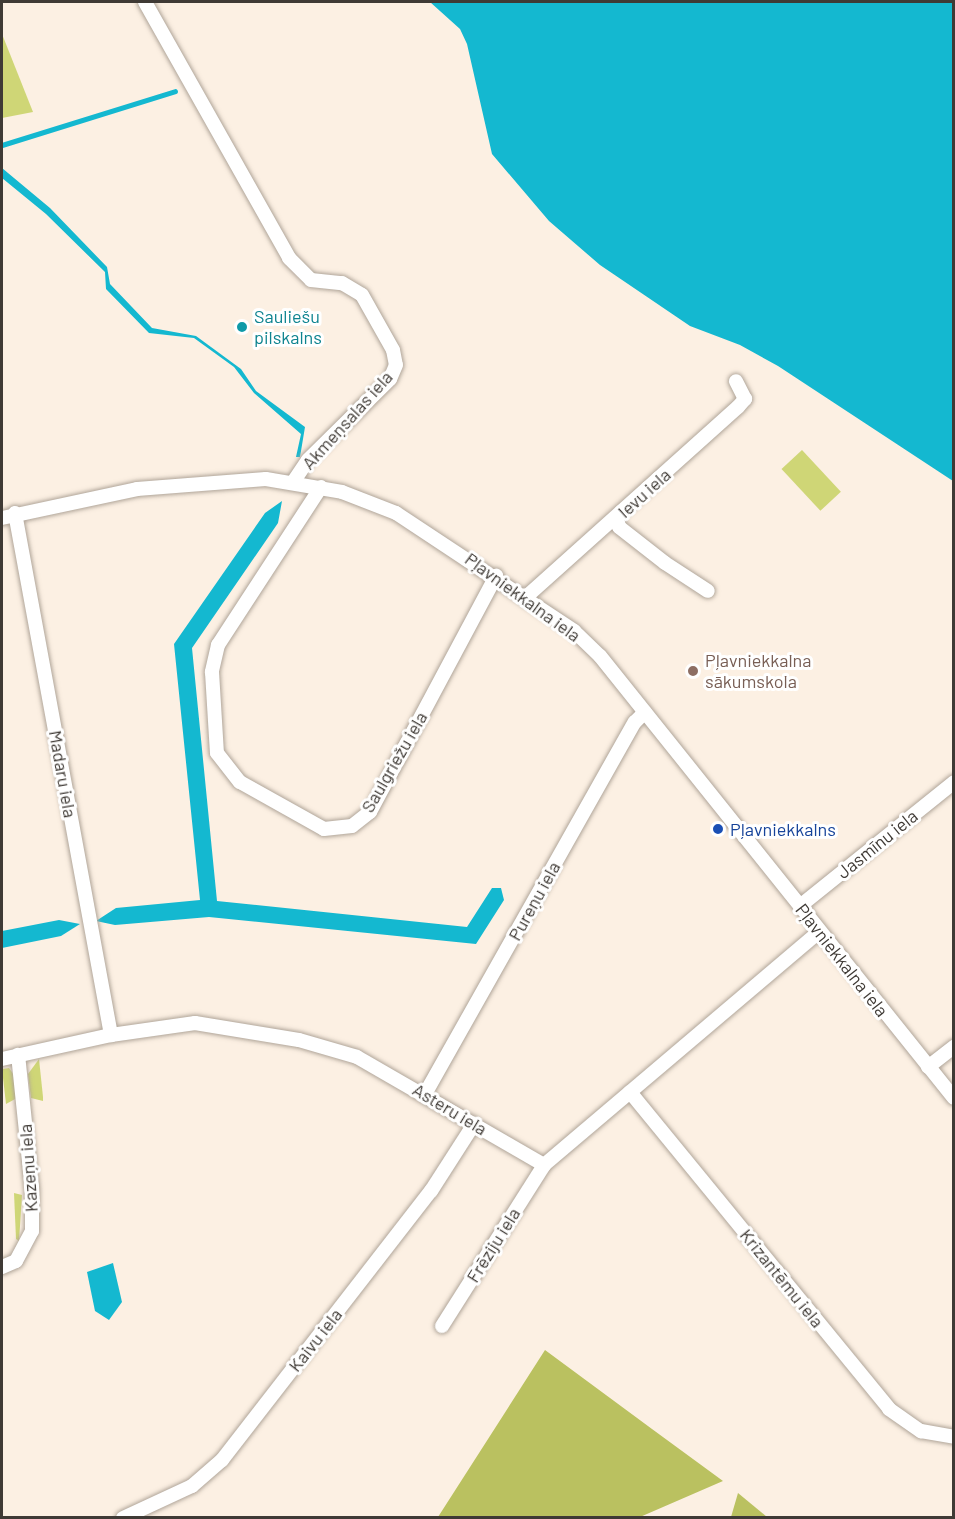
<!DOCTYPE html>
<meta charset="utf-8">
<style>
body{margin:0}
#map{position:relative;width:955px;height:1519px;overflow:hidden;background:#fcf0e3;font-family:Barlow,sans-serif}
div>[style]{position:absolute}
.green>*{inset:0;background:#cfd676;transform-origin:0 0}
.forest>*{inset:0;background:#bac160}
.water>*{inset:0;background:#14b8d0}
.stream>*{height:4.5px;margin:-2.25px;padding:0 2.25px;transform-origin:2.25px;border-radius:2.25px;background:#14b8d0}
.roads{filter:drop-shadow(0 0 2px #b0a599) drop-shadow(0 0 2px #b0a599)}
.minor>*{height:14px;margin:-7px;padding:0 7px;transform-origin:7px;border-radius:7px;background:#fff}
.dots>*{width:16px;height:16px;translate:-50% -50%;box-sizing:border-box;border:3px solid #fff;border-radius:50%}
span{translate:-50% -50%;white-space:nowrap;text-align:center;line-height:1.15;-webkit-text-stroke:6px #fff;paint-order:stroke}
.culture-label{font-size:18px;color:#0d838f}
.left{translate:0 -50%;text-align:left}
.street-label{font-size:18px;color:#3f3a35}
.education-label{font-size:18px;color:#785e54}
.transit-label{font-size:18px;color:#164399}
.frame{position:absolute;inset:0;border:3px solid #3f3a35;pointer-events:none}
</style>
<div id="map">
<div class="green">
<div style="clip-path:polygon(2px 34px,33px 112px,2px 118px)"></div>
<div style="left:802px;top:450px;width:57px;height:28px;rotate:47deg"></div>
<div style="clip-path:polygon(39px 1059px,43px 1097px,43px 1101px,31px 1098px,28px 1074px)"></div>
<div style="clip-path:polygon(9px 1068px,14px 1075px,17px 1098px,6px 1104px,2px 1069px)"></div>
<div style="clip-path:polygon(14px 1193px,22px 1195px,19px 1241px,16px 1239px)"></div>
</div>
<div class="forest">
<div style="clip-path:polygon(545px 1350px,652px 1429px,723px 1481px,640px 1517px,438px 1517px)"></div>
<div style="clip-path:polygon(738px 1493px,767px 1517px,731px 1517px)"></div>
</div>
<div class="water">
<div style="clip-path:polygon(430px 2px,953px 2px,953px 481px,778px 366px,740px 345px,690px 326px,600px 265px,549px 221px,492px 154px,467px 44px,460px 29px)"></div>
<div style="clip-path:polygon(2px 168px,50px 208px,107px 267px,110px 284px,152px 328px,196px 336px,241px 369px,256px 391px,305px 427px,300px 457px,296px 457px,301px 434px,254px 393px,234px 367px,194px 338px,149px 333px,106px 289px,105px 272px,46px 214px,2px 178px)"></div>
<div style="clip-path:polygon(282px 501px,278px 523px,192px 648px,217px 901px,467px 927px,492px 888px,501px 888px,504px 900px,476px 944px,209px 917px,115px 925px,96px 921px,116px 908px,200px 900px,174px 644px,265px 513px)"></div>
<div style="clip-path:polygon(59px 920px,80px 924px,61px 936px,2px 948px,2px 931px)"></div>
<div style="clip-path:polygon(113px 1263px,122px 1302px,109px 1320px,95px 1311px,87px 1272px)"></div>
</div>
<div class="stream">
<div style="left:2px;top:145px;width:181px;rotate:-17.3deg"></div>
</div>
<div class="roads">
<div class="minor">
<div style="left:145px;top:2px;width:294px;rotate:60.6deg"></div>
<div style="left:289px;top:258px;width:31px;rotate:45deg"></div>
<div style="left:311px;top:280px;width:31px;rotate:6deg"></div>
<div style="left:342px;top:283px;width:23px;rotate:31deg"></div>
<div style="left:362px;top:295px;width:63px;rotate:60.6deg"></div>
<div style="left:393px;top:350px;width:15px;rotate:79deg"></div>
<div style="left:396px;top:365px;width:15px;rotate:113deg"></div>
<div style="left:390px;top:379px;width:115px;rotate:135.4deg"></div>
<div style="left:308px;top:460px;width:25px;rotate:124deg"></div>
<div style="left:321px;top:487px;width:189px;rotate:123.1deg"></div>
<div style="left:218px;top:645px;width:28px;rotate:103deg"></div>
<div style="left:212px;top:672px;width:81px;rotate:86.5deg"></div>
<div style="left:217px;top:753px;width:37px;rotate:52deg"></div>
<div style="left:240px;top:782px;width:96px;rotate:29.2deg"></div>
<div style="left:324px;top:829px;width:28px;rotate:-6deg"></div>
<div style="left:352px;top:826px;width:23px;rotate:-38deg"></div>
<div style="left:370px;top:812px;width:268px;rotate:-61.9deg"></div>
<div style="left:15px;top:513px;width:531px;rotate:79.58deg"></div>
<div style="left:2px;top:518px;width:138px;rotate:-12.1deg"></div>
<div style="left:137px;top:489px;width:129px;rotate:-4.4deg"></div>
<div style="left:266px;top:479px;width:77px;rotate:9.7deg"></div>
<div style="left:342px;top:492px;width:58px;rotate:21.3deg"></div>
<div style="left:396px;top:513px;width:214px;rotate:33.5deg"></div>
<div style="left:574px;top:631px;width:36px;rotate:44deg"></div>
<div style="left:600px;top:656px;width:566px;rotate:51.31deg"></div>
<div style="left:617px;top:518px;width:9px;rotate:77deg"></div>
<div style="left:619px;top:527px;width:58px;rotate:38deg"></div>
<div style="left:665px;top:563px;width:51px;rotate:33.1deg"></div>
<div style="left:526px;top:597px;width:285px;rotate:-41.9deg"></div>
<div style="left:738px;top:407px;width:11px;rotate:-49deg"></div>
<div style="left:745px;top:399px;width:20px;rotate:-117deg"></div>
<div style="left:800px;top:906px;width:198px;rotate:-38.8deg"></div>
<div style="left:2px;top:1059px;width:112px;rotate:-12.4deg"></div>
<div style="left:111px;top:1035px;width:85px;rotate:-8.1deg"></div>
<div style="left:195px;top:1023px;width:105px;rotate:9.3deg"></div>
<div style="left:299px;top:1040px;width:60px;rotate:16.3deg"></div>
<div style="left:357px;top:1057px;width:216px;rotate:30deg"></div>
<div style="left:544px;top:1165px;width:360px;rotate:-40.3deg"></div>
<div style="left:928px;top:1067px;width:33px;rotate:-38deg"></div>
<div style="left:630px;top:1092px;width:409px;rotate:50.7deg"></div>
<div style="left:889px;top:1409px;width:39px;rotate:35deg"></div>
<div style="left:921px;top:1431px;width:34px;rotate:10deg"></div>
<div style="left:425px;top:1094px;width:427px;rotate:-60.6deg"></div>
<div style="left:635px;top:722px;width:14px;rotate:-45deg"></div>
<div style="left:2px;top:1267px;width:15px;rotate:-23deg"></div>
<div style="left:16px;top:1261px;width:34px;rotate:-62deg"></div>
<div style="left:32px;top:1231px;width:41px;rotate:-90deg"></div>
<div style="left:32px;top:1190px;width:136px;rotate:-95.9deg"></div>
<div style="left:442px;top:1326px;width:191px;rotate:-57.6deg"></div>
<div style="left:123px;top:1518px;width:76px;rotate:-24.9deg"></div>
<div style="left:192px;top:1486px;width:40px;rotate:-41deg"></div>
<div style="left:222px;top:1460px;width:341px;rotate:-52.2deg"></div>
<div style="left:431px;top:1191px;width:80px;rotate:-57.3deg"></div>
</div>
</div>
<div class="dots">
<div style="left:242px;top:327px;background:#0f9aa8"></div>
<div style="left:693px;top:671px;background:#8d6e63"></div>
<div style="left:718px;top:829px;background:#1a4fb4"></div>
</div>
<div class="culture-label">
<span class="left" style="left:254px;top:327px">Sauliešu<br>pilskalns</span>
</div>
<div class="street-label">
<span style="left:347px;top:420px;rotate:-48deg">Akmeņsalas iela</span>
<span style="left:644px;top:493px;rotate:-42deg">Ievu iela</span>
<span style="left:523px;top:597px;rotate:36deg">Pļavniekkalna iela</span>
<span style="left:394px;top:762px;rotate:-60deg">Saulgriežu iela</span>
<span style="left:63px;top:774px;rotate:80deg">Madaru iela</span>
<span style="left:877px;top:844px;rotate:-39deg">Jasmīnu iela</span>
<span style="left:534px;top:901px;rotate:-61deg">Pureņu iela</span>
<span style="left:842px;top:960px;rotate:52deg">Pļavniekkalna iela</span>
<span style="left:450px;top:1109px;rotate:31deg">Asteru iela</span>
<span style="left:28px;top:1168px;rotate:-94deg">Kazeņu iela</span>
<span style="left:493px;top:1245px;rotate:-58deg">Frēziju iela</span>
<span style="left:782px;top:1278px;rotate:51deg">Krizantēmu iela</span>
<span style="left:315px;top:1340px;rotate:-52deg">Kaivu iela</span>
</div>
<div class="education-label">
<span class="left" style="left:705px;top:671px">Pļavniekkalna<br>sākumskola</span>
</div>
<div class="transit-label">
<span class="left" style="left:730px;top:829px">Pļavniekkalns</span>
</div>
<div class="frame"></div>
</div>
